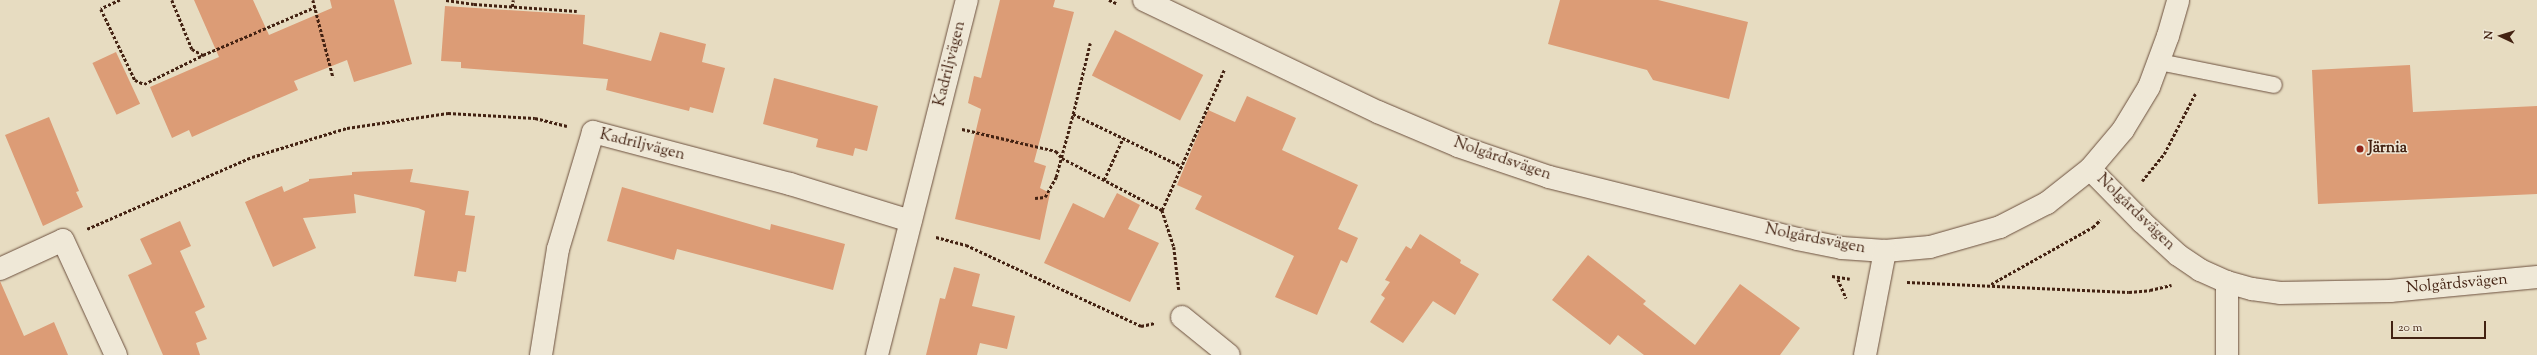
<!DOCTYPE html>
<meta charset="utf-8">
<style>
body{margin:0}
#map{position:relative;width:2537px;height:355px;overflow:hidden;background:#e7dcc1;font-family:"Sorts Mill Goudy",serif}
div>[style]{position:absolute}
.building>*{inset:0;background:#dc9c76;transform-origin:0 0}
.path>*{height:2.5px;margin-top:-1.25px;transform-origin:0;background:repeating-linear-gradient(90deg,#432212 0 3px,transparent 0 5px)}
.roads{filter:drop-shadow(0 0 1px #6c503e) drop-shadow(0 0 1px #6c503e)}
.service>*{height:16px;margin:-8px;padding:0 8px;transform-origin:8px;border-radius:8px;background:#efe8d7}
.minor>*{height:22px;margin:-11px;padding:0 11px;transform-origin:11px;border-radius:11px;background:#efe8d7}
.tertiary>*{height:22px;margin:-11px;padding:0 11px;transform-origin:11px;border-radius:11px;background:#efe8d7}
.dots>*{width:11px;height:11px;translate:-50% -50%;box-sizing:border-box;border:2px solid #efe8d7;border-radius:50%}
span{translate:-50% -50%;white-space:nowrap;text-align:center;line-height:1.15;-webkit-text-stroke:3px #efe8d7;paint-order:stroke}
.street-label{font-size:16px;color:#432212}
.poi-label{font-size:16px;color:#432212;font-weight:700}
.left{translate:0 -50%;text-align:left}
.north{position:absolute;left:2481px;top:16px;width:40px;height:40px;-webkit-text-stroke:3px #efe8d7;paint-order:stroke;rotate:274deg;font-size:11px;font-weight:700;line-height:16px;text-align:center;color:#432212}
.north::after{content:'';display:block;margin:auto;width:14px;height:18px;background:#432212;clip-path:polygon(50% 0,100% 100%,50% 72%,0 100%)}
.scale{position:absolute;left:2391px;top:321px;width:95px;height:18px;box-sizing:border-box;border:2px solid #432212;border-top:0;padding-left:5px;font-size:12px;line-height:14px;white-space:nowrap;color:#432212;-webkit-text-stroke:3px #efe8d7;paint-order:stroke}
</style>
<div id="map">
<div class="building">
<div style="clip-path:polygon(194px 0,253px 0,269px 35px,332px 8px,330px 0,394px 0,412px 64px,354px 82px,347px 60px,294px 81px,298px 90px,232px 119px,192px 137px,189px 130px,172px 138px,150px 87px,219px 57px)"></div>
<div style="clip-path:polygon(1000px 0,1055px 0,1053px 7px,1074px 12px,1034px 162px,1046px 166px,1040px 188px,1050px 193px,1040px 240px,955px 219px,981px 109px,968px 103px,974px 76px,981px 78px)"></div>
<div style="clip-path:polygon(1560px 0,1658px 0,1748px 22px,1729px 99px,1653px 80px,1647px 70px,1548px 44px)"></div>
<div style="clip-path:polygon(445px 6px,585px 15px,583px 44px,651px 61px,660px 32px,706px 44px,702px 62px,725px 68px,713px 113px,690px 107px,689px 111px,606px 90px,608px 79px,461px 68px,461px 62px,441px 61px)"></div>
<div style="left:1115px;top:30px;width:99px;height:51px;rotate:27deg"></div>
<div style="left:116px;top:52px;width:57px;height:26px;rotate:65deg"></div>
<div style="clip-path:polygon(2410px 65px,2413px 112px,2537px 106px,2537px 194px,2318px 204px,2312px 70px)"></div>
<div style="clip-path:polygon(774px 78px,878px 106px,867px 151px,855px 148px,853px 156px,816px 147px,818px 139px,763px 124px)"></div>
<div style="clip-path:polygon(1247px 96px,1296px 118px,1282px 150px,1358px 185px,1338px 229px,1358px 238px,1347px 263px,1341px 260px,1317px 315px,1275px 297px,1294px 256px,1195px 209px,1202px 196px,1177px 185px,1208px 110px,1235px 122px)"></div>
<div style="clip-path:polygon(49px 117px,79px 191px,76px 192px,83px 207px,43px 226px,5px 135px)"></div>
<div style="clip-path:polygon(413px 169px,410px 182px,469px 191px,465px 215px,475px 216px,466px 272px,458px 271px,456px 282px,414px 276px,425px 211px,418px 208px,354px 194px,356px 213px,303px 218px,316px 248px,273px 267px,245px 202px,282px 186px,284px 192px,309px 181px,309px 179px,352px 175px,352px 172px)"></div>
<div style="clip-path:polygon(622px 187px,770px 230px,771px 224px,845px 244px,833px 290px,677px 249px,674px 260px,607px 241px)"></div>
<div style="clip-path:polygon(1117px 193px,1140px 205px,1128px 229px,1159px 243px,1130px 302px,1044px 263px,1073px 203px,1104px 218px)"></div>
<div style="clip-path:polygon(180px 221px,191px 246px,180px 251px,205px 307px,195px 312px,207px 339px,196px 343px,200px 355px,163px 355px,128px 275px,152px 264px,140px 239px)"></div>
<div style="clip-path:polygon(1420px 234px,1461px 260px,1460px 263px,1479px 274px,1455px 315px,1433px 301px,1403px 343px,1370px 322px,1385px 298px,1381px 295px,1390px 282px,1385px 280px,1406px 246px,1411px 249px)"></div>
<div style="clip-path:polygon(1588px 255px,1646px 301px,1643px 304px,1695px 345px,1740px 284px,1800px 328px,1780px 355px,1644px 355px,1618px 335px,1610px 345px,1552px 300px)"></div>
<div style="clip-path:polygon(954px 267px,980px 274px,972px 306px,1015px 316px,1007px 349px,980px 343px,977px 355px,926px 355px,940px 298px,945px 299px)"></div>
<div style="clip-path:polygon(0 281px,24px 336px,54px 322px,68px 355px,0 355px)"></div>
</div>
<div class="path">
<div style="left:120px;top:0;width:21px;rotate:155deg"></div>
<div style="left:101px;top:9px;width:79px;rotate:64.4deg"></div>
<div style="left:135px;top:80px;width:10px;rotate:24deg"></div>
<div style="left:144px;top:84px;width:66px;rotate:-26.2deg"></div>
<div style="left:172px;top:0;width:53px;rotate:67.8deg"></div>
<div style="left:192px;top:49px;width:13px;rotate:29deg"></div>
<div style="left:203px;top:55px;width:122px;rotate:-23.2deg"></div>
<div style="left:313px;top:0;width:80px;rotate:75.4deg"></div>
<div style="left:446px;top:0;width:28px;rotate:8deg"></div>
<div style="left:474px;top:4px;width:103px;rotate:3.9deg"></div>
<div style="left:1109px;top:0;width:8px;rotate:23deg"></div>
<div style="left:512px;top:7px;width:7px;rotate:-82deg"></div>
<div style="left:1073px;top:114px;width:73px;rotate:-76.5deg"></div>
<div style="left:962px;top:129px;width:97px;rotate:13.2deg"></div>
<div style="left:1056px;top:151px;width:9px;rotate:49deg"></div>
<div style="left:1062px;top:158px;width:113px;rotate:27.5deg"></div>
<div style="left:1162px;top:210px;width:39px;rotate:72deg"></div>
<div style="left:1174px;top:247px;width:43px;rotate:83.4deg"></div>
<div style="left:1104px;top:180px;width:46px;rotate:-65.7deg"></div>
<div style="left:2142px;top:181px;width:35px;rotate:-51deg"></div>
<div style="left:2164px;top:154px;width:68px;rotate:-62.7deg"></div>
<div style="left:1035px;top:198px;width:10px;rotate:-6deg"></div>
<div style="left:1045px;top:197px;width:23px;rotate:-61deg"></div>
<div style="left:1056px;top:177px;width:65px;rotate:-74.9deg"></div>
<div style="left:1073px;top:114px;width:118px;rotate:25.7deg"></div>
<div style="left:1162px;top:210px;width:153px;rotate:-66.1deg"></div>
<div style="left:87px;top:229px;width:180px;rotate:-23.6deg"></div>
<div style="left:252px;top:157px;width:99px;rotate:-17deg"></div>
<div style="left:347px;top:128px;width:102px;rotate:-8.4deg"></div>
<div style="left:448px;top:113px;width:87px;rotate:3.3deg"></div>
<div style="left:535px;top:118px;width:33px;rotate:14deg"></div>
<div style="left:936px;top:237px;width:31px;rotate:15deg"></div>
<div style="left:966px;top:245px;width:193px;rotate:24.8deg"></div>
<div style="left:1141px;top:326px;width:14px;rotate:-12deg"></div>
<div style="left:1832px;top:276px;width:18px;rotate:9deg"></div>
<div style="left:1838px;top:279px;width:21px;rotate:67deg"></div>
<div style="left:1907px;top:282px;width:222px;rotate:2.6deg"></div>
<div style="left:2129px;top:292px;width:21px;rotate:-5deg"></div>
<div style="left:2150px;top:290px;width:22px;rotate:-13deg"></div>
<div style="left:1991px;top:284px;width:117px;rotate:-29.2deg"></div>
<div style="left:2093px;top:227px;width:10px;rotate:-45deg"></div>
</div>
<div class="roads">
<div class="service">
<div style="left:2159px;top:62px;width:117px;rotate:11.3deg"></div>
</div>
<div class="minor">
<div style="left:2090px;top:169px;width:74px;rotate:45.5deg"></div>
<div style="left:2142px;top:222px;width:49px;rotate:42.5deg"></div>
<div style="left:2178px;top:255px;width:27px;rotate:34deg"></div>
<div style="left:2200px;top:270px;width:30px;rotate:24deg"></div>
<div style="left:2227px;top:282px;width:26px;rotate:16deg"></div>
<div style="left:2252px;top:289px;width:28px;rotate:8deg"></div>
<div style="left:2280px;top:293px;width:110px;rotate:-1deg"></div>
<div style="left:2390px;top:291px;width:148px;rotate:-5.4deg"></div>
<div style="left:0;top:269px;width:69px;rotate:-24.7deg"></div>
<div style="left:63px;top:240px;width:127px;rotate:65.3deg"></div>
<div style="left:2227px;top:282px;width:73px;rotate:90deg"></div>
<div style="left:1182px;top:317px;width:60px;rotate:39deg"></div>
<div style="left:541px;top:355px;width:107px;rotate:-80.9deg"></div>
<div style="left:558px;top:249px;width:122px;rotate:-73.3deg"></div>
<div style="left:593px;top:132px;width:204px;rotate:14.8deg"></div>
<div style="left:790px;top:184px;width:126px;rotate:17.1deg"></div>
<div style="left:877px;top:355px;width:366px;rotate:-75.8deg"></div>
</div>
<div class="tertiary">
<div style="left:1144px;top:0;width:259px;rotate:25.6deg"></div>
<div style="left:1378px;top:112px;width:87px;rotate:23deg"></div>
<div style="left:1458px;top:146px;width:96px;rotate:18.8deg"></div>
<div style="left:1549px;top:177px;width:256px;rotate:14deg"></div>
<div style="left:1797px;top:239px;width:46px;rotate:11.3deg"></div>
<div style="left:1842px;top:248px;width:43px;rotate:4deg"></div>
<div style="left:1885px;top:251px;width:45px;rotate:-5.1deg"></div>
<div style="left:1930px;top:247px;width:73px;rotate:-15.9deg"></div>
<div style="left:2000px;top:227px;width:53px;rotate:-27.1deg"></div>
<div style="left:2047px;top:203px;width:55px;rotate:-38.3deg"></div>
<div style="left:2090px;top:169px;width:51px;rotate:-49.8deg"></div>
<div style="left:2123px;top:130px;width:50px;rotate:-58.8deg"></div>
<div style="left:2149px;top:87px;width:54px;rotate:-69.6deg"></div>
<div style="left:2168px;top:36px;width:37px;rotate:-74deg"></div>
<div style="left:1865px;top:355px;width:106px;rotate:-79.1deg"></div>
</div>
</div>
<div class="dots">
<div style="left:2360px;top:149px;background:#8f2418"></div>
</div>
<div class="street-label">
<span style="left:951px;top:64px;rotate:-76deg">Kadriljvägen</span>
<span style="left:642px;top:146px;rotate:14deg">Kadriljvägen</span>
<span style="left:1502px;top:160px;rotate:19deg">Nolgårdsvägen</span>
<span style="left:2135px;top:213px;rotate:44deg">Nolgårdsvägen</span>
<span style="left:1815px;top:240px;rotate:11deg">Nolgårdsvägen</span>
<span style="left:2457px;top:285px;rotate:-5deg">Nolgårdsvägen</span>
</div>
<div class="poi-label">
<span class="left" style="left:2368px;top:149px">Järnia</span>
</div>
<div class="north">N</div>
<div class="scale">20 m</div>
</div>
